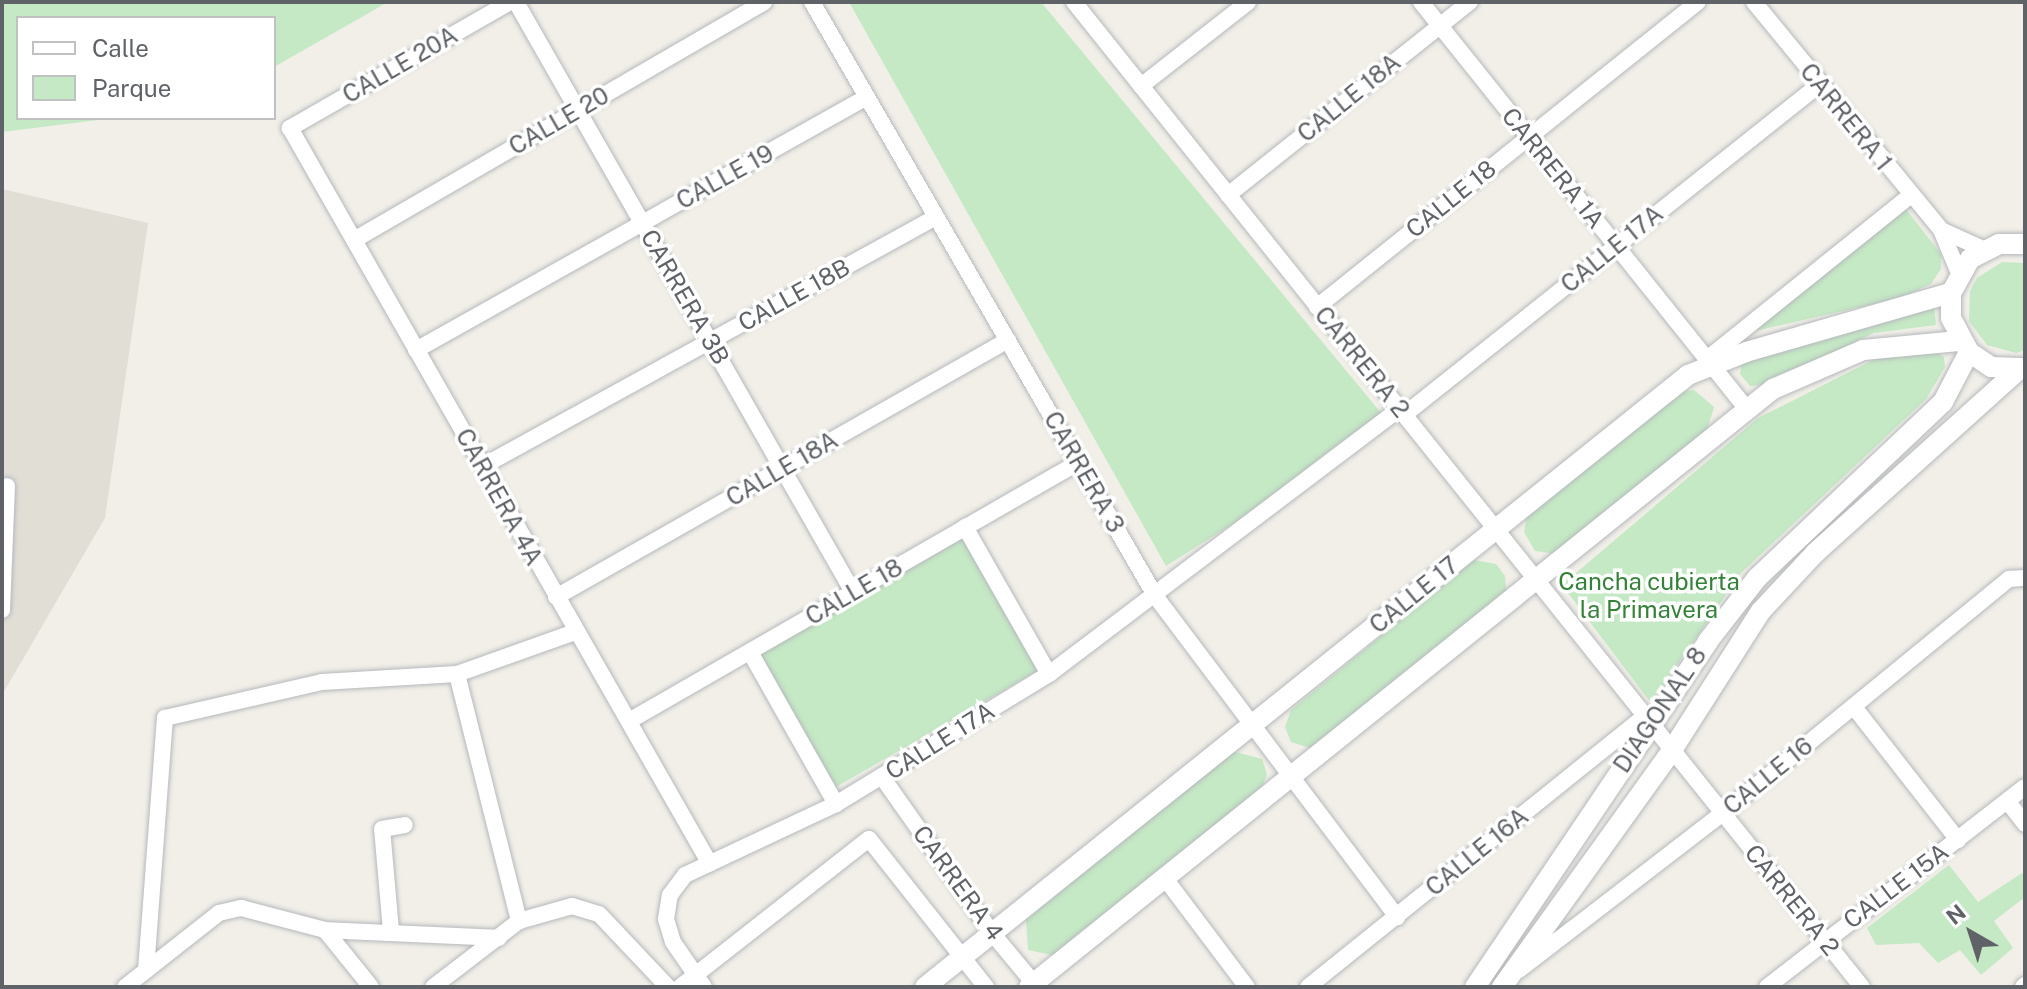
<!DOCTYPE html>
<style>
body{margin:0}
#map{position:relative;width:2027px;height:989px;overflow:hidden;background:#f1efe8;font-family:"Public Sans",sans-serif}
div>[style]{position:absolute}
.education>*{inset:0;background:#e1ded6}
.green>*{inset:0;background:#c5e8c5;transform-origin:0 0}
.roads{filter:drop-shadow(0 0 2px #b5b8bc) drop-shadow(0 0 2px #b5b8bc)}
.minor>*{height:16px;margin:-8px;padding:0 8px;transform-origin:8px;border-radius:8px;background:#fff}
.tertiary>*{height:20px;margin:-10px;padding:0 10px;transform-origin:10px;border-radius:10px;background:#fff}
span{translate:-50% -50%;white-space:nowrap;text-align:center;line-height:1.15;-webkit-text-stroke:7px #fff;paint-order:stroke}
.street-label{font-size:24px;color:#5f6368}
.park-label{font-size:24px;color:#348238}
.frame{position:absolute;inset:0;border:4px solid #5f6368;pointer-events:none}
.legend{position:absolute;left:16px;top:16px;width:260px;height:104px;box-sizing:border-box;background:#fff;border:2px solid #bfc1c3;margin:0;padding:10px 14px;list-style:none;font-size:24px;color:#5f6368}
.legend li{display:flex;align-items:center;gap:16px;height:40px}
.legend b{width:40px;border:2px solid #bfc1c3}
.north{position:absolute;left:1931px;top:893px;width:80px;height:80px;-webkit-text-stroke:6px #fff;paint-order:stroke;rotate:321deg;font-size:22px;font-weight:700;line-height:32px;text-align:center;color:#5f6368}
.north::after{content:'';display:block;margin:auto;width:28px;height:36px;background:#5f6368;clip-path:polygon(50% 0,100% 100%,50% 72%,0 100%)}
</style>
<div id="map">
<div class="education">
<div style="clip-path:polygon(2px 189px,148px 223px,105px 518px,2px 695px)"></div>
</div>
<div class="green">
<div style="clip-path:polygon(2px 2px,388px 2px,274px 67px,274px 18px,18px 18px,18px 118px,114px 118px,2px 132px)"></div>
<div style="clip-path:polygon(849px 2px,1041px 2px,1382px 414px,1294px 485px,1166px 566px)"></div>
<div style="clip-path:polygon(1905px 208px,1941px 254px,1941px 269px,1931px 284px,1900px 298px,1755px 331px)"></div>
<div style="clip-path:polygon(2002px 262px,2025px 263px,2025px 350px,2016px 353px,1987px 345px,1969px 321px,1970px 291px,1977px 278px)"></div>
<div style="clip-path:polygon(1934px 305px,1936px 325px,1874px 333px,1763px 385px,1750px 386px,1740px 374px,1742px 361px)"></div>
<div style="clip-path:polygon(1933px 350px,1944px 357px,1945px 367px,1926px 399px,1741px 573px,1651px 703px,1562px 585px,1758px 418px,1881px 356px)"></div>
<div style="clip-path:polygon(1694px 390px,1714px 407px,1707px 431px,1557px 554px,1535px 551px,1524px 532px,1527px 516px,1677px 393px)"></div>
<div style="left:964px;top:533px;width:156px;height:241px;rotate:60deg"></div>
<div style="clip-path:polygon(1474px 560px,1496px 564px,1505px 576px,1506px 591px,1313px 749px,1291px 742px,1285px 727px,1291px 710px)"></div>
<div style="clip-path:polygon(1232px 751px,1262px 759px,1267px 774px,1262px 788px,1056px 956px,1028px 950px,1026px 920px)"></div>
<div style="clip-path:polygon(1949px 865px,1978px 902px,2022px 873px,2025px 877px,2025px 897px,1994px 921px,2013px 948px,1981px 975px,1960px 950px,1938px 963px,1919px 943px,1876px 945px,1867px 928px)"></div>
</div>
<div class="roads">
<div class="minor">
<div style="left:510px;top:2px;width:254px;rotate:150.2deg"></div>
<div style="left:290px;top:128px;width:847px;rotate:60.29deg"></div>
<div style="left:516px;top:2px;width:679px;rotate:60.27deg"></div>
<div style="left:812px;top:2px;width:687px;rotate:59.97deg"></div>
<div style="left:1156px;top:597px;width:401px;rotate:53deg"></div>
<div style="left:1074px;top:2px;width:1261px;rotate:51.34deg"></div>
<div style="left:1421px;top:2px;width:520px;rotate:51.32deg"></div>
<div style="left:1754px;top:2px;width:295px;rotate:50.6deg"></div>
<div style="left:1941px;top:230px;width:47px;rotate:67.3deg"></div>
<div style="left:1141px;top:86px;width:136px;rotate:-38.1deg"></div>
<div style="left:1228px;top:195px;width:310px;rotate:-38.6deg"></div>
<div style="left:1941px;top:230px;width:48px;rotate:24.4deg"></div>
<div style="left:354px;top:240px;width:474px;rotate:-30.1deg"></div>
<div style="left:1317px;top:307px;width:488px;rotate:-38.7deg"></div>
<div style="left:416px;top:350px;width:517px;rotate:-29.29deg"></div>
<div style="left:1707px;top:359px;width:260px;rotate:-38.8deg"></div>
<div style="left:1404px;top:415px;width:532px;rotate:-38.51deg"></div>
<div style="left:483px;top:466px;width:517px;rotate:-28.8deg"></div>
<div style="left:965px;top:527px;width:169px;rotate:60.3deg"></div>
<div style="left:556px;top:597px;width:520px;rotate:-29.62deg"></div>
<div style="left:2px;top:610px;width:124px;rotate:-87.7deg"></div>
<div style="left:750px;top:652px;width:175px;rotate:60.5deg"></div>
<div style="left:457px;top:674px;width:255px;rotate:75.9deg"></div>
<div style="left:1854px;top:707px;width:169px;rotate:52deg"></div>
<div style="left:629px;top:721px;width:519px;rotate:-29.92deg"></div>
<div style="left:882px;top:777px;width:191px;rotate:54.8deg"></div>
<div style="left:992px;top:933px;width:70px;rotate:50.2deg"></div>
<div style="left:2008px;top:802px;width:28px;rotate:52deg"></div>
<div style="left:1164px;top:877px;width:138px;rotate:53deg"></div>
<div style="left:325px;top:930px;width:174px;rotate:2.6deg"></div>
<div style="left:391px;top:931px;width:102px;rotate:-95deg"></div>
<div style="left:382px;top:829px;width:23px;rotate:-10deg"></div>
<div style="left:146px;top:970px;width:253px;rotate:-85.7deg"></div>
<div style="left:165px;top:718px;width:161px;rotate:-12.9deg"></div>
<div style="left:322px;top:682px;width:135px;rotate:-3.4deg"></div>
<div style="left:457px;top:674px;width:125px;rotate:-19.6deg"></div>
<div style="left:1519px;top:970px;width:257px;rotate:-37.6deg"></div>
<div style="left:1723px;top:813px;width:370px;rotate:-39.3deg"></div>
<div style="left:2009px;top:579px;width:16px;rotate:-4deg"></div>
<div style="left:125px;top:987px;width:120px;rotate:-38.2deg"></div>
<div style="left:219px;top:913px;width:23px;rotate:-13deg"></div>
<div style="left:241px;top:908px;width:87px;rotate:14.7deg"></div>
<div style="left:325px;top:930px;width:73px;rotate:51.1deg"></div>
<div style="left:433px;top:987px;width:108px;rotate:-37.5deg"></div>
<div style="left:519px;top:921px;width:55px;rotate:-15.8deg"></div>
<div style="left:572px;top:906px;width:28px;rotate:17deg"></div>
<div style="left:599px;top:914px;width:100px;rotate:46.6deg"></div>
<div style="left:680px;top:987px;width:240px;rotate:-38.1deg"></div>
<div style="left:869px;top:839px;width:189px;rotate:51.7deg"></div>
<div style="left:704px;top:987px;width:55px;rotate:-124.6deg"></div>
<div style="left:673px;top:942px;width:24px;rotate:-107deg"></div>
<div style="left:666px;top:919px;width:24px;rotate:-81deg"></div>
<div style="left:670px;top:895px;width:25px;rotate:-53deg"></div>
<div style="left:685px;top:875px;width:167px;rotate:-25.2deg"></div>
<div style="left:836px;top:804px;width:250px;rotate:-31.4deg"></div>
<div style="left:1049px;top:674px;width:439px;rotate:-37.1deg"></div>
<div style="left:1308px;top:987px;width:432px;rotate:-38.8deg"></div>
<div style="left:1767px;top:987px;width:326px;rotate:-37.8deg"></div>
<div style="left:2023px;top:987px;width:3px;rotate:-45deg"></div>
</div>
<div class="tertiary">
<div style="left:2025px;top:244px;width:26px;rotate:180deg"></div>
<div style="left:1999px;top:244px;width:33px;rotate:153deg"></div>
<div style="left:1970px;top:259px;width:39px;rotate:119deg"></div>
<div style="left:1951px;top:293px;width:25px;rotate:90deg"></div>
<div style="left:1951px;top:318px;width:38px;rotate:62deg"></div>
<div style="left:1969px;top:352px;width:27px;rotate:34deg"></div>
<div style="left:1991px;top:367px;width:34px;rotate:2deg"></div>
<div style="left:925px;top:987px;width:978px;rotate:-38.73deg"></div>
<div style="left:1688px;top:375px;width:62px;rotate:-21.6deg"></div>
<div style="left:1746px;top:352px;width:213px;rotate:-16.1deg"></div>
<div style="left:1029px;top:987px;width:955px;rotate:-38.79deg"></div>
<div style="left:1773px;top:389px;width:98px;rotate:-23.4deg"></div>
<div style="left:1863px;top:350px;width:96px;rotate:-5.4deg"></div>
<div style="left:1475px;top:987px;width:417px;rotate:-56deg"></div>
<div style="left:1708px;top:641px;width:80px;rotate:-52.1deg"></div>
<div style="left:1757px;top:578px;width:256px;rotate:-43.4deg"></div>
<div style="left:1943px;top:402px;width:56px;rotate:-62.5deg"></div>
<div style="left:1502px;top:987px;width:292px;rotate:-54.3deg"></div>
<div style="left:1672px;top:750px;width:165px;rotate:-57.4deg"></div>
<div style="left:1761px;top:611px;width:79px;rotate:-47deg"></div>
<div style="left:1815px;top:553px;width:273px;rotate:-42deg"></div>
</div>
</div>
<div class="street-label">
<span style="left:400px;top:65px;rotate:-30deg">CALLE 20A</span>
<span style="left:1349px;top:98px;rotate:-39deg">CALLE 18A</span>
<span style="left:1846px;top:117px;rotate:51deg">CARRERA 1</span>
<span style="left:559px;top:121px;rotate:-30deg">CALLE 20</span>
<span style="left:1553px;top:168px;rotate:51deg">CARRERA 1A</span>
<span style="left:725px;top:177px;rotate:-29deg">CALLE 19</span>
<span style="left:1451px;top:199px;rotate:-39deg">CALLE 18</span>
<span style="left:1612px;top:249px;rotate:-39deg">CALLE 17A</span>
<span style="left:794px;top:295px;rotate:-29deg">CALLE 18B</span>
<span style="left:685px;top:297px;rotate:60deg">CARRERA 3B</span>
<span style="left:1362px;top:362px;rotate:51deg">CARRERA 2</span>
<span style="left:782px;top:469px;rotate:-30deg">CALLE 18A</span>
<span style="left:1084px;top:472px;rotate:60deg">CARRERA 3</span>
<span style="left:499px;top:497px;rotate:61deg">CARRERA 4A</span>
<span style="left:854px;top:592px;rotate:-30deg">CALLE 18</span>
<span style="left:1414px;top:595px;rotate:-39deg">CALLE 17</span>
<span style="left:1660px;top:710px;rotate:-56deg">DIAGONAL 8</span>
<span style="left:940px;top:741px;rotate:-32deg">CALLE 17A</span>
<span style="left:1768px;top:776px;rotate:-39deg">CALLE 16</span>
<span style="left:1477px;top:852px;rotate:-39deg">CALLE 16A</span>
<span style="left:958px;top:883px;rotate:54deg">CARRERA 4</span>
<span style="left:1896px;top:886px;rotate:-37deg">CALLE 15A</span>
<span style="left:1792px;top:900px;rotate:51deg">CARRERA 2</span>
</div>
<div class="park-label">
<span style="left:1649px;top:596px">Cancha cubierta<br>la Primavera</span>
</div>
<div class="frame"></div>
<ul class="legend">
<li><b style="height:10px;background:#fff"></b>Calle</li>
<li><b style="height:22px;background:#c5e8c5"></b>Parque</li>
</ul>
<div class="north">N</div>
</div>
